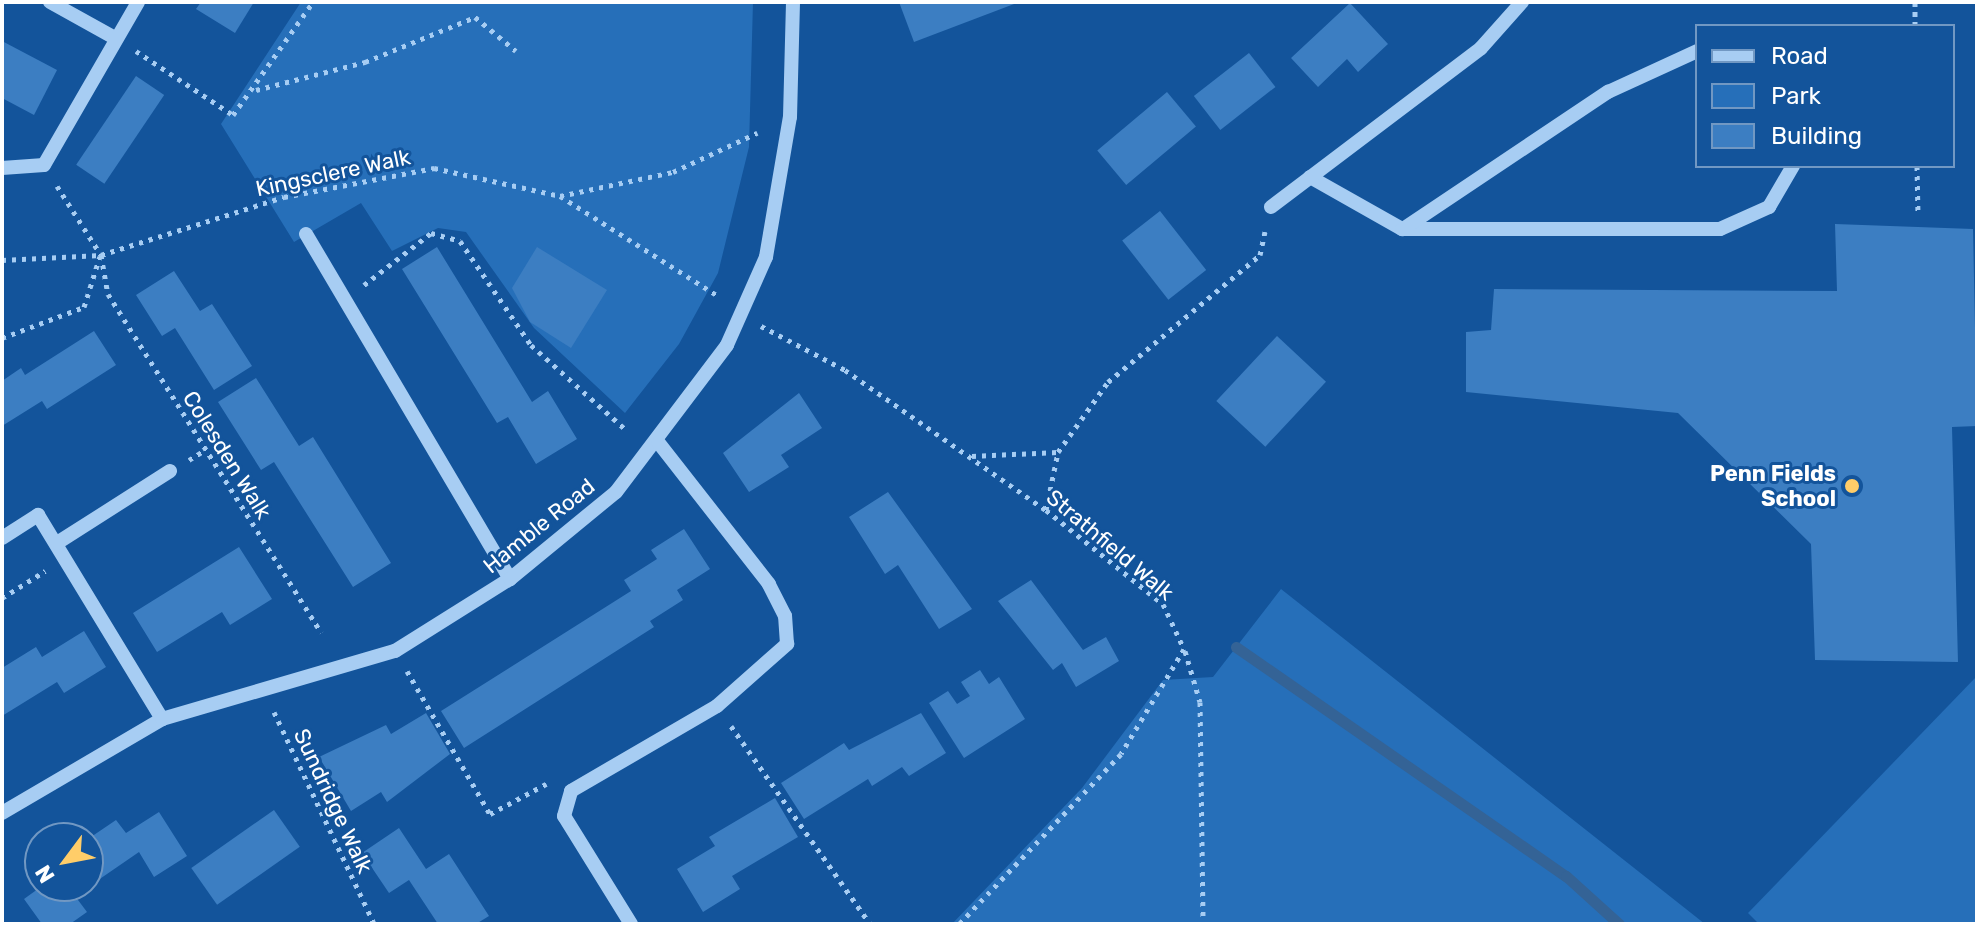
<!DOCTYPE html>
<style>
body{margin:0}
#map{position:relative;width:1979px;height:926px;overflow:hidden;background:#13549b;font-family:Rubik,sans-serif}
div>[style]{position:absolute}
.green>*{inset:0;background:#266fb9}
.stream>*{height:11px;margin:-5.5px;padding:0 5.5px;transform-origin:5.5px;border-radius:5.5px;background:#346396}
.building>*{inset:0;background:#3c7ec2;transform-origin:0 0}
.path>*{height:5px;margin-top:-2.5px;transform-origin:0;background:repeating-linear-gradient(90deg,#a7cdf3 0 4px,transparent 0 10px)}
.minor>*{height:14px;margin:-7px;padding:0 7px;transform-origin:7px;border-radius:7px;background:#a7cdf3}
.dots>*{width:22px;height:22px;translate:-50% -50%;box-sizing:border-box;border:4px solid #13549b;border-radius:50%}
span{translate:-50% -50%;white-space:nowrap;text-align:center;line-height:1.15;-webkit-text-stroke:6px #13549b;paint-order:stroke}
.street-label{font-size:22px;color:#fff}
.poi-label{font-size:22px;color:#fff;font-weight:700}
.right{translate:-100% -50%;text-align:right}
.frame{position:absolute;inset:0;border:4px solid #fff;pointer-events:none}
.legend{position:absolute;left:1695px;top:24px;width:260px;height:144px;box-sizing:border-box;background:#13549b;border:2px solid #7198c3;margin:0;padding:10px 14px;list-style:none;font-size:24px;color:#fff}
.legend li{display:flex;align-items:center;gap:16px;height:40px}
.legend b{width:40px;border:2px solid #7198c3}
.north{position:absolute;left:24px;top:822px;width:80px;height:80px;box-sizing:border-box;background:#13549b;border:2px solid #7198c3;border-radius:50%;rotate:238deg;font-size:22px;font-weight:700;line-height:32px;text-align:center;color:#fff}
.north::after{content:'';display:block;margin:auto;width:28px;height:36px;background:#ffcd69;clip-path:polygon(50% 0,100% 100%,50% 72%,0 100%)}
</style>
<div id="map">
<div class="green">
<div style="clip-path:polygon(301px 2px,753px 2px,749px 147px,718px 273px,679px 344px,625px 413px,534px 328px,466px 232px,438px 228px,392px 251px,361px 203px,294px 242px,221px 124px)"></div>
<div style="clip-path:polygon(1281px 589px,1705px 924px,952px 924px,1082px 788px,1163px 680px,1213px 677px)"></div>
<div style="clip-path:polygon(1977px 676px,1977px 924px,1759px 924px,1748px 913px)"></div>
</div>
<div class="stream">
<div style="left:1236px;top:647px;width:402px;rotate:34.8deg"></div>
<div style="left:1566px;top:876px;width:72px;rotate:42.2deg"></div>
</div>
<div class="building">
<div style="clip-path:polygon(201px 2px,254px 2px,235px 33px,196px 9px)"></div>
<div style="clip-path:polygon(899px 2px,1019px 2px,914px 42px)"></div>
<div style="clip-path:polygon(1350px 3px,1388px 44px,1358px 72px,1347px 59px,1318px 87px,1291px 58px)"></div>
<div style="clip-path:polygon(2px 41px,57px 70px,34px 115px,2px 98px)"></div>
<div style="left:1249px;top:53px;width:43px;height:70px;rotate:52deg"></div>
<div style="left:136px;top:76px;width:34px;height:107px;rotate:34deg"></div>
<div style="left:1167px;top:92px;width:45px;height:91px;rotate:50deg"></div>
<div style="left:1160px;top:211px;width:75px;height:48px;rotate:52deg"></div>
<div style="clip-path:polygon(1835px 224px,1973px 229px,1977px 426px,1952px 427px,1958px 662px,1815px 660px,1811px 544px,1678px 413px,1466px 392px,1466px 332px,1491px 330px,1494px 289px,1837px 291px)"></div>
<div style="clip-path:polygon(437px 247px,532px 402px,548px 391px,577px 439px,536px 464px,508px 417px,497px 423px,402px 269px)"></div>
<div style="clip-path:polygon(537px 247px,607px 290px,571px 348px,530px 322px,512px 288px)"></div>
<div style="clip-path:polygon(174px 271px,200px 311px,212px 304px,252px 366px,214px 390px,175px 328px,162px 336px,136px 295px)"></div>
<div style="clip-path:polygon(94px 331px,116px 365px,47px 409px,42px 401px,2px 426px,2px 381px,21px 368px,25px 375px)"></div>
<div style="left:1277px;top:336px;width:67px;height:89px;rotate:43deg"></div>
<div style="clip-path:polygon(256px 378px,299px 446px,313px 437px,391px 563px,353px 587px,274px 462px,261px 470px,218px 402px)"></div>
<div style="clip-path:polygon(799px 393px,822px 428px,781px 455px,789px 467px,749px 492px,723px 453px)"></div>
<div style="clip-path:polygon(888px 492px,972px 609px,939px 629px,898px 565px,885px 574px,849px 517px)"></div>
<div style="clip-path:polygon(684px 529px,710px 569px,677px 590px,683px 600px,650px 621px,654px 627px,464px 748px,441px 711px,631px 591px,624px 580px,657px 559px,651px 550px)"></div>
<div style="clip-path:polygon(239px 547px,272px 599px,230px 625px,222px 612px,157px 652px,133px 613px)"></div>
<div style="clip-path:polygon(1031px 580px,1083px 650px,1106px 637px,1119px 661px,1076px 687px,1062px 663px,1053px 670px,998px 601px)"></div>
<div style="clip-path:polygon(84px 631px,106px 667px,64px 693px,57px 682px,2px 716px,2px 668px,36px 647px,42px 657px)"></div>
<div style="clip-path:polygon(980px 670px,989px 684px,999px 677px,1025px 719px,964px 758px,929px 703px,948px 691px,957px 704px,970px 696px,961px 682px)"></div>
<div style="clip-path:polygon(426px 713px,450px 754px,387px 802px,381px 792px,351px 811px,319px 757px,386px 725px,391px 734px)"></div>
<div style="clip-path:polygon(921px 713px,946px 753px,909px 776px,902px 767px,872px 786px,868px 779px,804px 819px,781px 783px,844px 743px,849px 750px)"></div>
<div style="clip-path:polygon(775px 798px,798px 837px,732px 876px,740px 889px,703px 912px,677px 869px,715px 846px,709px 837px)"></div>
<div style="left:274px;top:810px;width:45px;height:101px;rotate:55deg"></div>
<div style="clip-path:polygon(159px 812px,187px 856px,154px 877px,139px 852px,75px 896px,87px 912px,70px 924px,42px 924px,24px 899px,42px 886px,88px 886px,88px 839px,116px 820px,126px 833px)"></div>
<div style="clip-path:polygon(399px 828px,426px 869px,449px 854px,489px 916px,476px 924px,438px 924px,409px 880px,389px 893px,362px 853px)"></div>
</div>
<div class="path">
<div style="left:1915px;top:2px;width:24px;rotate:90deg"></div>
<div style="left:136px;top:51px;width:116px;rotate:33.4deg"></div>
<div style="left:233px;top:115px;width:138px;rotate:-54.7deg"></div>
<div style="left:256px;top:90px;width:113px;rotate:-14.4deg"></div>
<div style="left:365px;top:62px;width:119px;rotate:-22.2deg"></div>
<div style="left:475px;top:17px;width:53px;rotate:39.7deg"></div>
<div style="left:1917px;top:166px;width:46px;rotate:88.8deg"></div>
<div style="left:57px;top:186px;width:82px;rotate:57.5deg"></div>
<div style="left:101px;top:255px;width:40px;rotate:80deg"></div>
<div style="left:108px;top:294px;width:400px;rotate:57.8deg"></div>
<div style="left:560px;top:196px;width:189px;rotate:32.3deg"></div>
<div style="left:2px;top:260px;width:99px;rotate:-2.9deg"></div>
<div style="left:101px;top:255px;width:192px;rotate:-17.6deg"></div>
<div style="left:284px;top:197px;width:153px;rotate:-10.9deg"></div>
<div style="left:434px;top:168px;width:129px;rotate:12.5deg"></div>
<div style="left:560px;top:196px;width:116px;rotate:-12deg"></div>
<div style="left:673px;top:172px;width:93px;rotate:-24.9deg"></div>
<div style="left:364px;top:285px;width:85px;rotate:-37.8deg"></div>
<div style="left:431px;top:233px;width:30px;rotate:15deg"></div>
<div style="left:460px;top:241px;width:126px;rotate:55.7deg"></div>
<div style="left:531px;top:345px;width:126px;rotate:41.8deg"></div>
<div style="left:761px;top:326px;width:95px;rotate:27.6deg"></div>
<div style="left:845px;top:370px;width:245px;rotate:34.9deg"></div>
<div style="left:1046px;top:510px;width:150px;rotate:38.8deg"></div>
<div style="left:1163px;top:604px;width:50px;rotate:65deg"></div>
<div style="left:1184px;top:649px;width:122px;rotate:121deg"></div>
<div style="left:1121px;top:754px;width:235px;rotate:133.6deg"></div>
<div style="left:2px;top:338px;width:88px;rotate:-20.7deg"></div>
<div style="left:84px;top:307px;width:53px;rotate:-72.6deg"></div>
<div style="left:972px;top:456px;width:86px;rotate:-2.7deg"></div>
<div style="left:1058px;top:452px;width:86px;rotate:-54.5deg"></div>
<div style="left:1108px;top:382px;width:198px;rotate:-39.9deg"></div>
<div style="left:1260px;top:255px;width:24px;rotate:-78deg"></div>
<div style="left:189px;top:460px;width:19px;rotate:-32deg"></div>
<div style="left:1046px;top:510px;width:59px;rotate:-78.3deg"></div>
<div style="left:2px;top:598px;width:51px;rotate:-32.1deg"></div>
<div style="left:1185px;top:651px;width:53px;rotate:73.6deg"></div>
<div style="left:1200px;top:702px;width:222px;rotate:89.2deg"></div>
<div style="left:407px;top:671px;width:165px;rotate:59.9deg"></div>
<div style="left:490px;top:814px;width:64px;rotate:-28.2deg"></div>
<div style="left:274px;top:712px;width:234px;rotate:64.7deg"></div>
<div style="left:731px;top:726px;width:242px;rotate:54.9deg"></div>
</div>
<div class="minor">
<div style="left:50px;top:2px;width:74px;rotate:29deg"></div>
<div style="left:2px;top:168px;width:42px;rotate:-4.1deg"></div>
<div style="left:44px;top:165px;width:188px;rotate:-60deg"></div>
<div style="left:1310px;top:177px;width:106px;rotate:29.5deg"></div>
<div style="left:1402px;top:229px;width:318px"></div>
<div style="left:1720px;top:229px;width:54px;rotate:-24.2deg"></div>
<div style="left:1769px;top:207px;width:48px;rotate:-59.7deg"></div>
<div style="left:1271px;top:207px;width:263px;rotate:-37.1deg"></div>
<div style="left:1481px;top:48px;width:62px;rotate:-48.3deg"></div>
<div style="left:1403px;top:229px;width:247px;rotate:-33.8deg"></div>
<div style="left:1608px;top:92px;width:98px;rotate:-24.7deg"></div>
<div style="left:306px;top:234px;width:401px;rotate:59.4deg"></div>
<div style="left:2px;top:538px;width:43px;rotate:-32.6deg"></div>
<div style="left:38px;top:515px;width:239px;rotate:58.7deg"></div>
<div style="left:57px;top:543px;width:134px;rotate:-32.5deg"></div>
<div style="left:2px;top:813px;width:186px;rotate:-30.4deg"></div>
<div style="left:162px;top:719px;width:243px;rotate:-16.3deg"></div>
<div style="left:395px;top:651px;width:136px;rotate:-32.1deg"></div>
<div style="left:510px;top:579px;width:137px;rotate:-39.4deg"></div>
<div style="left:616px;top:492px;width:184px;rotate:-52.9deg"></div>
<div style="left:727px;top:345px;width:96px;rotate:-66.1deg"></div>
<div style="left:766px;top:257px;width:142px;rotate:-80.3deg"></div>
<div style="left:790px;top:117px;width:115px;rotate:-88.5deg"></div>
<div style="left:631px;top:924px;width:127px;rotate:-121.8deg"></div>
<div style="left:564px;top:816px;width:26px;rotate:-74deg"></div>
<div style="left:571px;top:791px;width:169px;rotate:-30.2deg"></div>
<div style="left:717px;top:706px;width:94px;rotate:-41.5deg"></div>
<div style="left:787px;top:644px;width:28px;rotate:-94deg"></div>
<div style="left:785px;top:616px;width:36px;rotate:-117deg"></div>
<div style="left:769px;top:584px;width:179px;rotate:-128deg"></div>
</div>
<div class="dots">
<div style="left:1852px;top:486px;background:#ffcd69"></div>
</div>
<div class="street-label">
<span style="left:333px;top:173px;rotate:-12deg">Kingsclere Walk</span>
<span style="left:227px;top:455px;rotate:58deg">Colesden Walk</span>
<span style="left:539px;top:526px;rotate:-39deg">Hamble Road</span>
<span style="left:1110px;top:545px;rotate:40deg">Strathfield Walk</span>
<span style="left:333px;top:801px;rotate:65deg">Sundridge Walk</span>
</div>
<div class="poi-label">
<span class="right" style="left:1836px;top:486px">Penn Fields<br>School</span>
</div>
<div class="frame"></div>
<ul class="legend">
<li><b style="height:10px;background:#a7cdf3"></b>Road</li>
<li><b style="height:22px;background:#266fb9"></b>Park</li>
<li><b style="height:22px;background:#3c7ec2"></b>Building</li>
</ul>
<div class="north">N</div>
</div>
